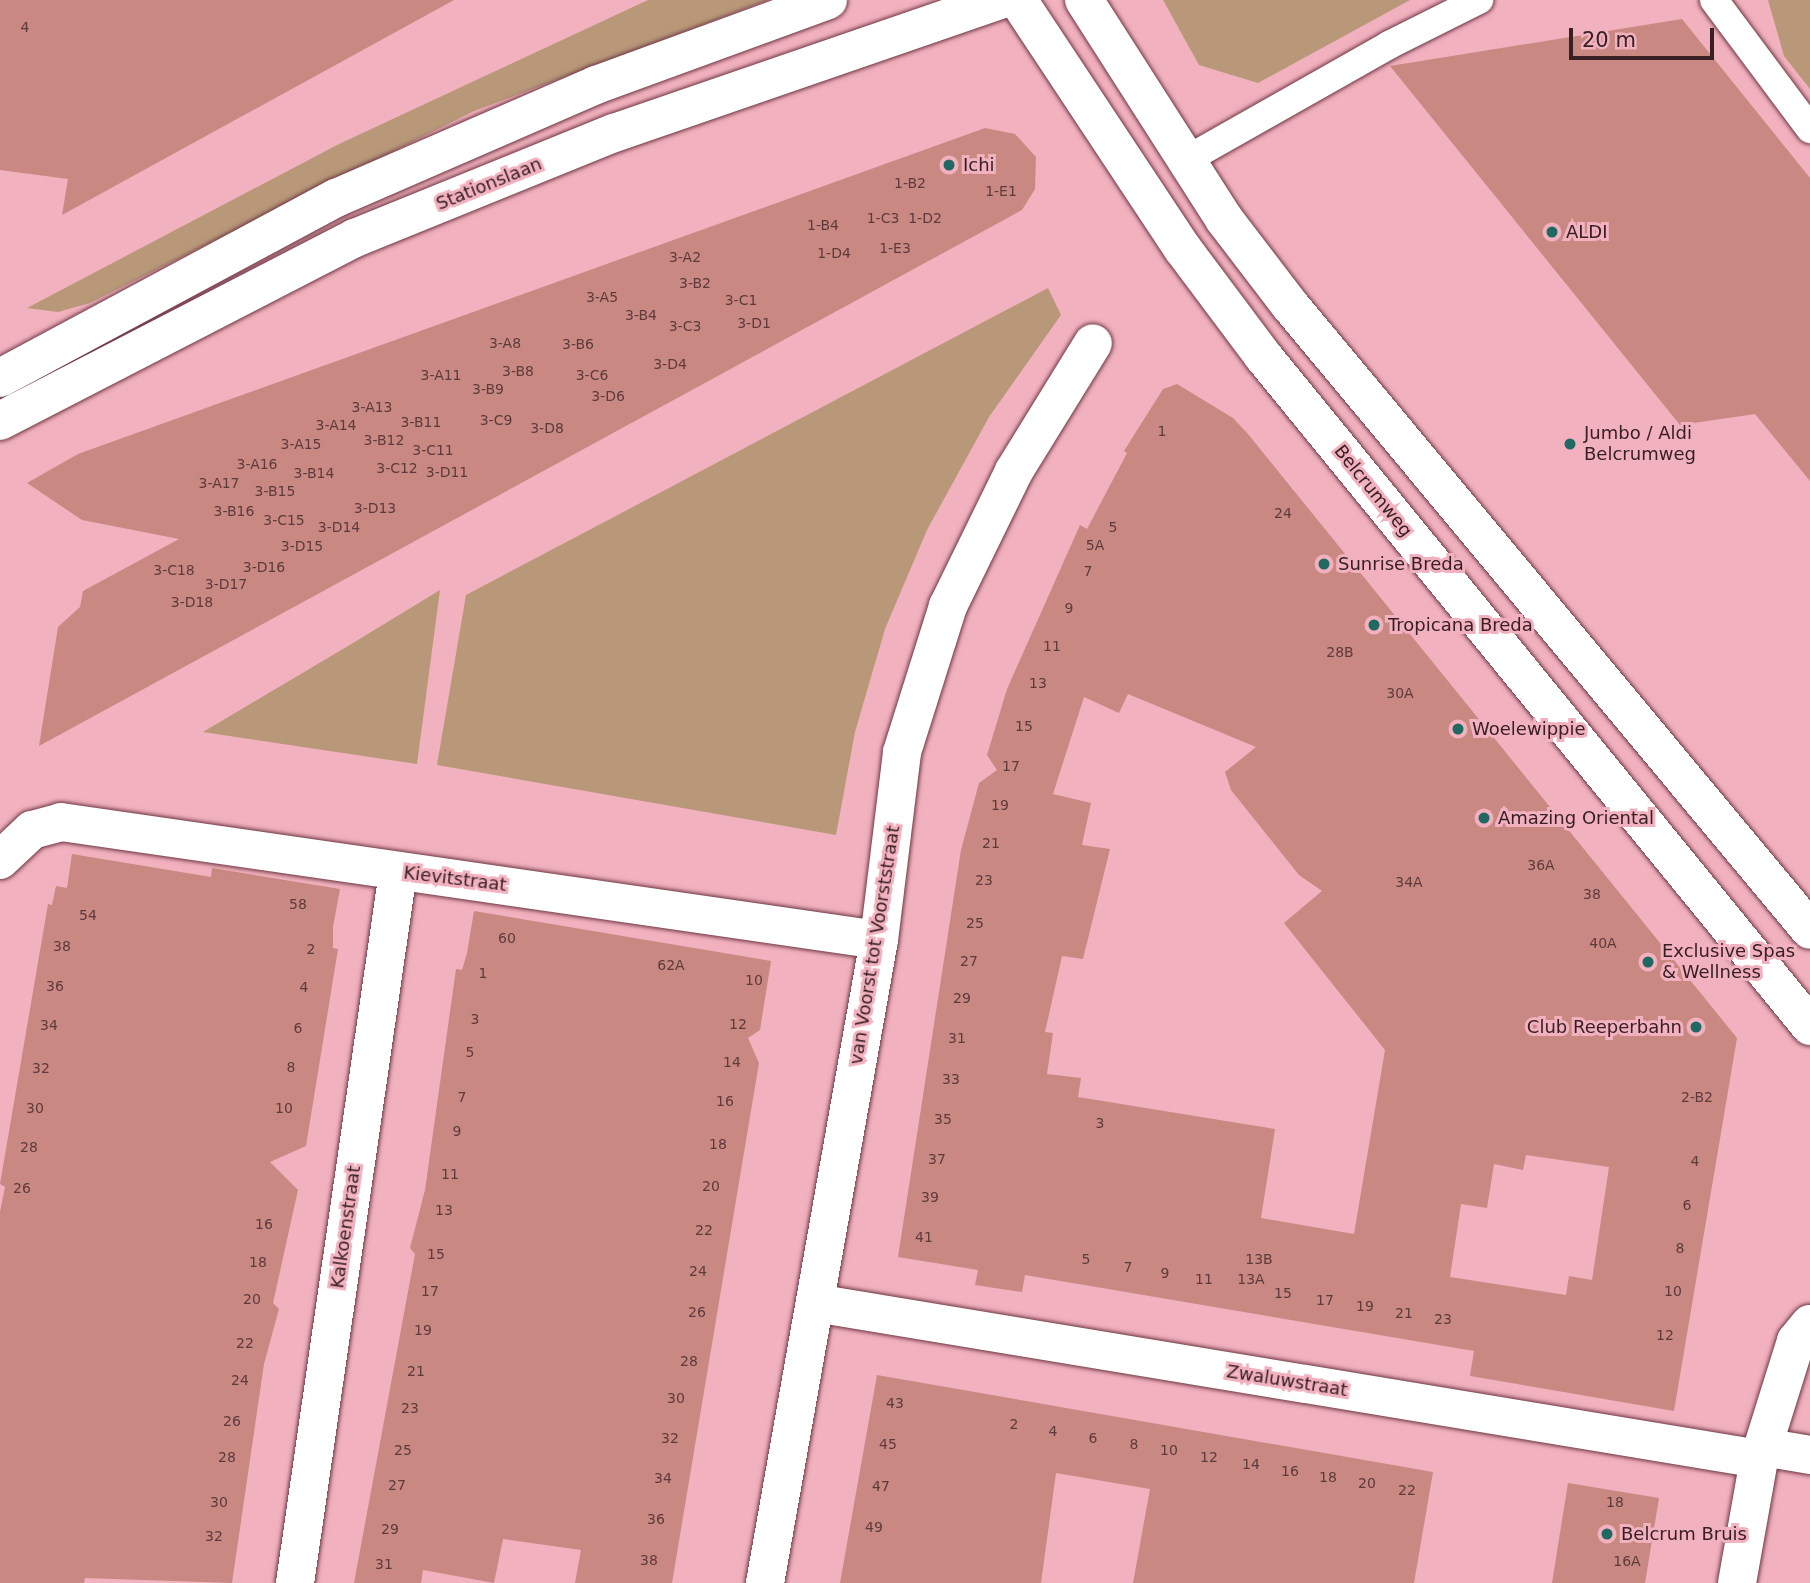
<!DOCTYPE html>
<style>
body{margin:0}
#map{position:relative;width:1810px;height:1583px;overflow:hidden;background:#f2b1be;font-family:"DejaVu Sans",sans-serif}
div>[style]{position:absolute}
.green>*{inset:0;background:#b89879}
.building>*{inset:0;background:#c98881}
.roads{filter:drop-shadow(0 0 2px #6d3743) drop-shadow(0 0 2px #6d3743)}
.lane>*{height:28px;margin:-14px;padding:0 14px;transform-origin:14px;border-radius:14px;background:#fff}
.street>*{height:38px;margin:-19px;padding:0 19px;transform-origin:19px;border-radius:19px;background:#fff}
.secondary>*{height:38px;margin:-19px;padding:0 19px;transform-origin:19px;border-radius:19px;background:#fff}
.dots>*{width:19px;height:19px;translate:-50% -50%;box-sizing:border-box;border:4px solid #f2b1be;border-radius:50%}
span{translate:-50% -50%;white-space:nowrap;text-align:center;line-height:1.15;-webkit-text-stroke:6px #f2b1be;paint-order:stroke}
.number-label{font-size:14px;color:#5d3a3c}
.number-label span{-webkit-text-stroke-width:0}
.poi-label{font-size:18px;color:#392025}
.left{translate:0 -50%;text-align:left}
.right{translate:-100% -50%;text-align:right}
.street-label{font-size:18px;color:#392025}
.scale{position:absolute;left:1569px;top:28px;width:145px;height:32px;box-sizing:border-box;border:4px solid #392025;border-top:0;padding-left:9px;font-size:21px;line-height:24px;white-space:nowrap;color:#392025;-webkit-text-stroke:5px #f2b1be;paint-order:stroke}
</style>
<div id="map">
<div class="green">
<div style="clip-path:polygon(648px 0,768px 0,474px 111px,90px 303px,58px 312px,27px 308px,337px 145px)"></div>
<div style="clip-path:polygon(1163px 0,1410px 0,1258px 83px,1199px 65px)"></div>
<div style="clip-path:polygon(1768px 0,1810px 0,1810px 89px,1784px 56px)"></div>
<div style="clip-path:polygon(1048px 288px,1061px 315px,989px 417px,927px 530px,885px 629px,855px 732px,836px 835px,437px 765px,466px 595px)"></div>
<div style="clip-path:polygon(440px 590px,417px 764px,203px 732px,353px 643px)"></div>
</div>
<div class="building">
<div style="clip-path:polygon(0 0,454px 0,62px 215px,68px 179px,0 170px)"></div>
<div style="clip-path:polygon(1682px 19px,1810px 178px,1810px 481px,1755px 414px,1680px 425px,1390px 66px)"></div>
<div style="clip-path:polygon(985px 128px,1015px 134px,1036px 157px,1035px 189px,1022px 210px,39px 746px,58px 627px,80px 607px,83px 591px,179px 539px,82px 520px,27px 483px,78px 454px)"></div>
<div style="clip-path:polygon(evenodd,1177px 384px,1233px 418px,1248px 434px,1737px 1038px,1674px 1411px,1470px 1376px,1474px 1351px,1025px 1275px,1022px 1292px,975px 1285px,978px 1270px,898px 1257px,961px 850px,979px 783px,997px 770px,987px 755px,1007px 689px,1080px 525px,1087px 529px,1127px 453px,1124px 451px,1163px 389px,1177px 384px,1128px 694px,1256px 747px,1225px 772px,1231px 790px,1299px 875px,1322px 891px,1284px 923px,1385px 1050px,1354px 1234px,1261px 1218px,1275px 1129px,1078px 1097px,1081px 1078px,1047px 1074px,1053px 1033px,1045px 1032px,1062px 956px,1083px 959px,1110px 849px,1082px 845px,1091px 803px,1053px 794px,1084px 697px,1119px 713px,1128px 694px,1177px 384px,1526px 1155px,1609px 1167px,1592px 1280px,1569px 1276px,1566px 1295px,1450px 1277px,1461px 1204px,1487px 1208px,1494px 1164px,1523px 1170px,1526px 1155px)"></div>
<div style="clip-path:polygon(72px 854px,211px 877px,212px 868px,340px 889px,333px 927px,333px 948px,338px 949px,306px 1146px,270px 1162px,298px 1190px,273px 1303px,279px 1309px,264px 1364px,232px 1583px,85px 1578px,84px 1583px,0 1583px,0 1212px,5px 1187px,0 1184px,48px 904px,52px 905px,56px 886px,67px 888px)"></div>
<div style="clip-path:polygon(474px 911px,771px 961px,760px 1030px,748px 1038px,759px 1063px,672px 1583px,575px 1583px,581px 1550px,503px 1539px,494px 1583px,423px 1570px,421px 1583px,354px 1583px,415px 1254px,410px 1248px,425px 1190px,456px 969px,462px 970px,467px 953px)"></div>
<div style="clip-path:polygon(877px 1375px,1433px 1472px,1414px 1583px,1133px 1583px,1150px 1489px,1056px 1473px,1041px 1583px,840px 1583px)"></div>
<div style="clip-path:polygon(1568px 1483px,1659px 1498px,1645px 1583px,1552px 1583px)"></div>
</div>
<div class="roads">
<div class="lane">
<div style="left:1714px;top:0;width:161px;rotate:53.3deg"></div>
<div style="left:1186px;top:160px;width:233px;rotate:-29.5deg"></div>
<div style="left:1389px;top:45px;width:101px;rotate:-26.6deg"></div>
</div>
<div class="street">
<div style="left:0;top:860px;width:44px;rotate:-43.2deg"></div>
<div style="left:32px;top:830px;width:30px;rotate:-15deg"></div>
<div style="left:61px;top:822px;width:826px;rotate:8.21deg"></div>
<div style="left:815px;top:1303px;width:957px;rotate:9.38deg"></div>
<div style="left:1763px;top:1447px;width:48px;rotate:9.7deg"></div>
<div style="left:295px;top:1583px;width:718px;rotate:-81.76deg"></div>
<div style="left:765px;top:1583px;width:653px;rotate:-79.95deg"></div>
<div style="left:879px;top:940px;width:189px;rotate:-83deg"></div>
<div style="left:902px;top:752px;width:153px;rotate:-72.5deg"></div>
<div style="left:948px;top:606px;width:150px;rotate:-63.9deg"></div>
<div style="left:1014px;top:471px;width:150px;rotate:-58.3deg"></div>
<div style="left:1737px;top:1583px;width:126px;rotate:-79.9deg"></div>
<div style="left:1759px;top:1459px;width:124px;rotate:-72.6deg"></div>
<div style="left:1796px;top:1341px;width:22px;rotate:-51deg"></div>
</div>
<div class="secondary">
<div style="left:1018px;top:0;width:299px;rotate:56.5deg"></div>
<div style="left:1183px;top:249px;width:134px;rotate:53.2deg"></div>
<div style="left:1263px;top:356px;width:865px;rotate:50.77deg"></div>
<div style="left:1084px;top:0;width:260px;rotate:57.4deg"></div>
<div style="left:1224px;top:219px;width:107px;rotate:52.6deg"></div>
<div style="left:1289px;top:304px;width:814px;rotate:50.23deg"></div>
<div style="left:0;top:378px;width:381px;rotate:-28.2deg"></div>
<div style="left:336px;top:198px;width:283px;rotate:-23.5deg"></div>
<div style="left:596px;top:85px;width:247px;rotate:-20.1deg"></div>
<div style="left:0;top:421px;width:399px;rotate:-27.3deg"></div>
<div style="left:355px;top:238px;width:279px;rotate:-22.1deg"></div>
<div style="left:614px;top:133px;width:409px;rotate:-19deg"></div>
</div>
</div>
<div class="dots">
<div style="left:949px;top:165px;background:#1f6962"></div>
<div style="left:1552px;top:232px;background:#1f6962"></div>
<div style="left:1570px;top:444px;background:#1f6962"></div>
<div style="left:1324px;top:564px;background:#1f6962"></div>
<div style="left:1374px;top:625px;background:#1f6962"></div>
<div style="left:1458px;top:729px;background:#1f6962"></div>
<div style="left:1484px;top:818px;background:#1f6962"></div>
<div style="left:1648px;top:962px;background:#1f6962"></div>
<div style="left:1696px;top:1027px;background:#1f6962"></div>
<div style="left:1607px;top:1534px;background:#1f6962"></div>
</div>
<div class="number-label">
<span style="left:25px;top:27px">4</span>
<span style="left:910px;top:183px">1-B2</span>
<span style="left:1001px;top:191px">1-E1</span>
<span style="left:883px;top:218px">1-C3</span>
<span style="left:925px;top:218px">1-D2</span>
<span style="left:823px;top:225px">1-B4</span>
<span style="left:895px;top:248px">1-E3</span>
<span style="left:834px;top:253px">1-D4</span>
<span style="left:685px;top:257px">3-A2</span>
<span style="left:695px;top:283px">3-B2</span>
<span style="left:602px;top:297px">3-A5</span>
<span style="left:741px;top:300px">3-C1</span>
<span style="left:641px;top:315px">3-B4</span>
<span style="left:754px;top:323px">3-D1</span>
<span style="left:685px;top:326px">3-C3</span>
<span style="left:505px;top:343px">3-A8</span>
<span style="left:578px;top:344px">3-B6</span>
<span style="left:670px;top:364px">3-D4</span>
<span style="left:518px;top:371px">3-B8</span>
<span style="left:441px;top:375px">3-A11</span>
<span style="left:592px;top:375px">3-C6</span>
<span style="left:488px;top:389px">3-B9</span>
<span style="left:608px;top:396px">3-D6</span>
<span style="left:372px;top:407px">3-A13</span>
<span style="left:496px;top:420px">3-C9</span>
<span style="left:421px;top:422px">3-B11</span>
<span style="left:336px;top:425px">3-A14</span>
<span style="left:547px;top:428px">3-D8</span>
<span style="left:1162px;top:431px">1</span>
<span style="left:384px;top:440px">3-B12</span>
<span style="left:301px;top:444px">3-A15</span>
<span style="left:433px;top:450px">3-C11</span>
<span style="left:257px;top:464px">3-A16</span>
<span style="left:397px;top:468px">3-C12</span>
<span style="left:447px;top:472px">3-D11</span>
<span style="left:314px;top:473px">3-B14</span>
<span style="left:219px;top:483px">3-A17</span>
<span style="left:275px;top:491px">3-B15</span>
<span style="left:375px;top:508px">3-D13</span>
<span style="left:234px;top:511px">3-B16</span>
<span style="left:1283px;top:513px">24</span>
<span style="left:284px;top:520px">3-C15</span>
<span style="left:339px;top:527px">3-D14</span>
<span style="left:1113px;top:527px">5</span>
<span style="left:1095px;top:545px">5A</span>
<span style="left:302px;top:546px">3-D15</span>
<span style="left:264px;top:567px">3-D16</span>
<span style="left:174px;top:570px">3-C18</span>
<span style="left:1088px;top:571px">7</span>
<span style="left:226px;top:584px">3-D17</span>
<span style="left:192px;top:602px">3-D18</span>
<span style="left:1069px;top:608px">9</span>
<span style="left:1052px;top:646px">11</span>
<span style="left:1340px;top:652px">28B</span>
<span style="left:1038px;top:683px">13</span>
<span style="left:1400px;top:693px">30A</span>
<span style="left:1024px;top:726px">15</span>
<span style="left:1011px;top:766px">17</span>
<span style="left:1000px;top:805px">19</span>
<span style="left:991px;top:843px">21</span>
<span style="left:1541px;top:865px">36A</span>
<span style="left:984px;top:880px">23</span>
<span style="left:1409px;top:882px">34A</span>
<span style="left:1592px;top:894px">38</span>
<span style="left:298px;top:904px">58</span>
<span style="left:88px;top:915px">54</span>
<span style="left:975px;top:923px">25</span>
<span style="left:507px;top:938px">60</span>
<span style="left:1603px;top:943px">40A</span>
<span style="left:62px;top:946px">38</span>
<span style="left:311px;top:949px">2</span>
<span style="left:969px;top:961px">27</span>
<span style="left:671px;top:965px">62A</span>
<span style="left:483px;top:973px">1</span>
<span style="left:754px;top:980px">10</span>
<span style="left:55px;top:986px">36</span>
<span style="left:304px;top:987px">4</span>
<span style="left:962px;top:998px">29</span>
<span style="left:475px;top:1019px">3</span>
<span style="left:738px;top:1024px">12</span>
<span style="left:49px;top:1025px">34</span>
<span style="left:298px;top:1028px">6</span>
<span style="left:957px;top:1038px">31</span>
<span style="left:470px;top:1052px">5</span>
<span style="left:732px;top:1062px">14</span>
<span style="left:291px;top:1067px">8</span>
<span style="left:41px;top:1068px">32</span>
<span style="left:951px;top:1079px">33</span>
<span style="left:462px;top:1097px">7</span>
<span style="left:1697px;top:1097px">2-B2</span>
<span style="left:725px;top:1101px">16</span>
<span style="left:35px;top:1108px">30</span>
<span style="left:284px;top:1108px">10</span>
<span style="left:943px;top:1119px">35</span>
<span style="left:1100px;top:1123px">3</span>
<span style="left:457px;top:1131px">9</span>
<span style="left:718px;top:1144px">18</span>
<span style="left:29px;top:1147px">28</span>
<span style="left:937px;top:1159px">37</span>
<span style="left:1695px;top:1161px">4</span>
<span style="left:450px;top:1174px">11</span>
<span style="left:711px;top:1186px">20</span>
<span style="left:22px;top:1188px">26</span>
<span style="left:930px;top:1197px">39</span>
<span style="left:1687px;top:1205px">6</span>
<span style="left:444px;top:1210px">13</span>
<span style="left:264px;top:1224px">16</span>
<span style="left:704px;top:1230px">22</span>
<span style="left:924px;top:1237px">41</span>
<span style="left:1680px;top:1248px">8</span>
<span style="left:436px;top:1254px">15</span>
<span style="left:1086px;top:1259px">5</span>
<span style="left:1259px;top:1259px">13B</span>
<span style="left:258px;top:1262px">18</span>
<span style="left:1128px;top:1267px">7</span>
<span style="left:698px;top:1271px">24</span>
<span style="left:1165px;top:1273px">9</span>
<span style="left:1204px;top:1279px">11</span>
<span style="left:1251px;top:1279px">13A</span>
<span style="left:430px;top:1291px">17</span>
<span style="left:1673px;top:1291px">10</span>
<span style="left:1283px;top:1293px">15</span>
<span style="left:252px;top:1299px">20</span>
<span style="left:1325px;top:1300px">17</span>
<span style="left:1365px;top:1306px">19</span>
<span style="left:697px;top:1312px">26</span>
<span style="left:1404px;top:1313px">21</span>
<span style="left:1443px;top:1319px">23</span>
<span style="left:423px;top:1330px">19</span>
<span style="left:1665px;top:1335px">12</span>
<span style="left:245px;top:1343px">22</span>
<span style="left:689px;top:1361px">28</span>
<span style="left:416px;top:1371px">21</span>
<span style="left:240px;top:1380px">24</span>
<span style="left:676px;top:1398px">30</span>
<span style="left:895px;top:1403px">43</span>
<span style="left:410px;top:1408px">23</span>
<span style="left:232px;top:1421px">26</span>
<span style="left:1014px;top:1424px">2</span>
<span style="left:1053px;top:1431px">4</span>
<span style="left:670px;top:1438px">32</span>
<span style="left:1093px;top:1438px">6</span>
<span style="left:888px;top:1444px">45</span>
<span style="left:1134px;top:1444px">8</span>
<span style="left:403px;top:1450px">25</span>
<span style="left:1169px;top:1450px">10</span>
<span style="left:227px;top:1457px">28</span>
<span style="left:1209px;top:1457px">12</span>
<span style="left:1251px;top:1464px">14</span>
<span style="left:1290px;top:1471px">16</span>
<span style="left:1328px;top:1477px">18</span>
<span style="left:663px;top:1478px">34</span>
<span style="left:1367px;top:1483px">20</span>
<span style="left:397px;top:1485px">27</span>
<span style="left:881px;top:1486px">47</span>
<span style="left:1407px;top:1490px">22</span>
<span style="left:219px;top:1502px">30</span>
<span style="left:1615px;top:1502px">18</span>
<span style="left:656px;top:1519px">36</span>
<span style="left:874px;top:1527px">49</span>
<span style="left:390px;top:1529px">29</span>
<span style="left:214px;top:1536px">32</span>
<span style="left:649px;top:1560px">38</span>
<span style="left:1627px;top:1561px">16A</span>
<span style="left:384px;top:1564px">31</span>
</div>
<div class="poi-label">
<span class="left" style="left:963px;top:165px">Ichi</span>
<span class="left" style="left:1566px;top:232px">ALDI</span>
<span class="left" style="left:1584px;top:444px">Jumbo / Aldi<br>Belcrumweg</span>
<span class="left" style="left:1338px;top:564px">Sunrise Breda</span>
<span class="left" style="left:1388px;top:625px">Tropicana Breda</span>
<span class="left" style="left:1472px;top:729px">Woelewippie</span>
<span class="left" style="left:1498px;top:818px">Amazing Oriental</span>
<span class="left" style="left:1662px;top:962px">Exclusive Spas<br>&amp; Wellness</span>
<span class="right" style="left:1682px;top:1027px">Club Reeperbahn</span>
<span class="left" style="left:1621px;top:1534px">Belcrum Bruis</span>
</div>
<div class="street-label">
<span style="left:489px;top:184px;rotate:-22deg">Stationslaan</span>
<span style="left:1373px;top:491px;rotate:51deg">Belcrumweg</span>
<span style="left:455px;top:879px;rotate:7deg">Kievitstraat</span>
<span style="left:875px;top:945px;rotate:-81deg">van Voorst tot Voorststraat</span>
<span style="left:346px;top:1227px;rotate:-82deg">Kalkoenstraat</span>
<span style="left:1287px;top:1381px;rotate:9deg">Zwaluwstraat</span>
</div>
<div class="scale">20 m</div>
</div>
